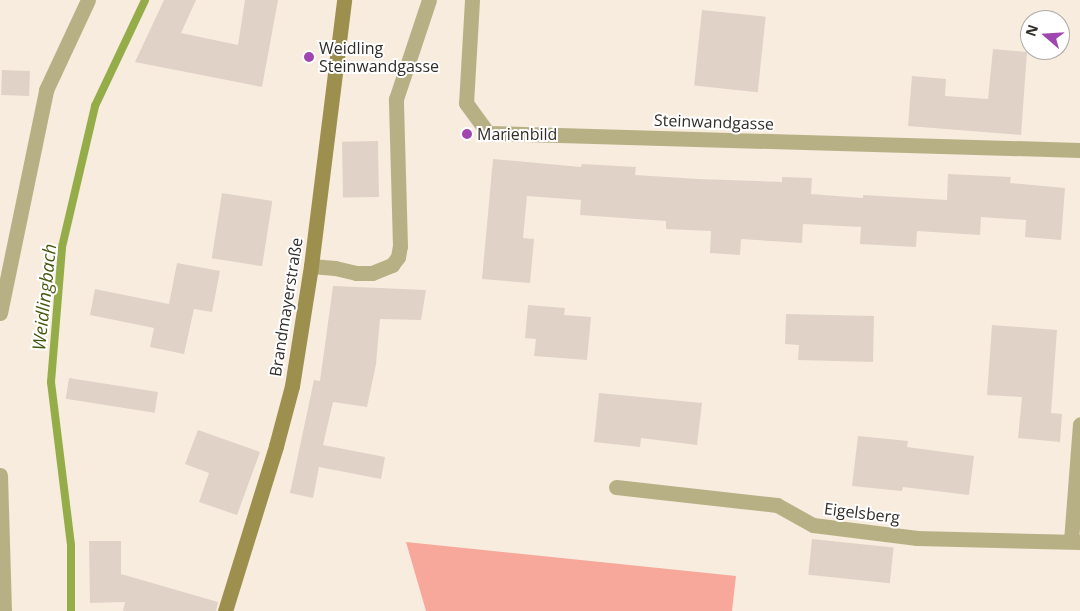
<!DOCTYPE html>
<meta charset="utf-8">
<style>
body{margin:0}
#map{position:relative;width:1080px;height:611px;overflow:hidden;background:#f7ecde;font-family:"Open Sans",sans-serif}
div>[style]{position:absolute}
.green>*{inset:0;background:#f7a89a}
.stream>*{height:8px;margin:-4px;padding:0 4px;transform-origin:4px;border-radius:4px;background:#94ad49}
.building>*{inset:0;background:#e1d2c8;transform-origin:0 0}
.minor>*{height:15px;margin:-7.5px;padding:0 7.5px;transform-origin:7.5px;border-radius:7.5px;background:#b8b085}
.secondary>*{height:15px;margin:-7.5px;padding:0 7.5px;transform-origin:7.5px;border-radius:7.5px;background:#9d904e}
.dots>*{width:14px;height:14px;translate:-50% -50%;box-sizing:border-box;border:2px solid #fff;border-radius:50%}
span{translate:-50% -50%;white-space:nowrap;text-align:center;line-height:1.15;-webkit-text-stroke:4px #fff;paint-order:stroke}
.poi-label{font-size:16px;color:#312d28}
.left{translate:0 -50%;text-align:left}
.street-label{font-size:16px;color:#312d28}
.water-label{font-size:18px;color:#48580f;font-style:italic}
.north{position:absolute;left:1020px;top:10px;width:50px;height:50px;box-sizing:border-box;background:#fff;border:1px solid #adaba9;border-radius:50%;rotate:289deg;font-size:14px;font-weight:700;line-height:20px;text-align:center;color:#312d28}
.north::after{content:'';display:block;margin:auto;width:18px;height:22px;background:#a046b1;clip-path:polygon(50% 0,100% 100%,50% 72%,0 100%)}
</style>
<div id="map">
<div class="green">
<div style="clip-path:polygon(406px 542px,736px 576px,732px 611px,426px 611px)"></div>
</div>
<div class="stream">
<div style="left:71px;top:611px;width:66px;rotate:-90deg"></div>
<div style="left:71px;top:545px;width:164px;rotate:-97deg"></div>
<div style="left:51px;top:382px;width:135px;rotate:-85.3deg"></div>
<div style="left:62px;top:247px;width:145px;rotate:-76.8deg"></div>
<div style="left:95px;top:106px;width:117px;rotate:-64.7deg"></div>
</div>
<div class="building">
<div style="clip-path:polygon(164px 0,196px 0,181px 33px,238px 45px,245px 0,278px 0,262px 87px,135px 62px)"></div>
<div style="left:702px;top:10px;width:64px;height:76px;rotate:6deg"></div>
<div style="clip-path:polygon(993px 49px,1027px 52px,1021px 135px,908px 126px,912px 76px,946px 79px,945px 96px,988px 99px)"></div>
<div style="left:2px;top:70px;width:28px;height:25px;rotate:2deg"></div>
<div style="left:378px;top:141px;width:56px;height:36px;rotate:89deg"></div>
<div style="clip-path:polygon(493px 159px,581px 167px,582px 164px,636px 167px,635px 175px,698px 179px,782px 182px,782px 177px,812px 178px,811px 194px,863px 198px,863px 195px,947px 200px,948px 174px,1011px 177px,1010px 183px,1065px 188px,1061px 240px,1025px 237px,1026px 220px,981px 217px,980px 235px,917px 231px,916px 247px,860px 244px,861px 227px,803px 224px,802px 243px,741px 239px,740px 255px,710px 253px,711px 231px,666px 229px,666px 221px,580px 215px,581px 200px,527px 196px,523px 238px,534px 239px,530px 283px,482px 279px)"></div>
<div style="left:222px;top:193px;width:51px;height:66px;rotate:9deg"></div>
<div style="clip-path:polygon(177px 263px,220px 271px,212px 312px,194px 309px,184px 354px,150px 347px,154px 328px,90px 315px,95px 289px,169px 304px)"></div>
<div style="clip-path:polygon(333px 286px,426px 290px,421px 320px,380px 319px,376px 364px,367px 407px,333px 402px,323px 445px,385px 457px,381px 479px,319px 467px,313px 498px,290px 493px,314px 380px,320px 381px)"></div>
<div style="clip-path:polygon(528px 305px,565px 308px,564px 315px,591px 317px,587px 360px,534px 356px,536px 339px,525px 338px)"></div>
<div style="clip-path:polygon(786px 314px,874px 316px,873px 362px,798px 360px,799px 345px,785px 344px)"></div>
<div style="clip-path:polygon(992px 325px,1057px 330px,1051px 413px,1062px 414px,1060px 442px,1018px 438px,1022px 397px,987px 395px)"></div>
<div style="left:69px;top:378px;width:90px;height:21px;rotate:9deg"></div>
<div style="clip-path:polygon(599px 393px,702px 403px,697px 445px,641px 438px,640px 447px,594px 442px)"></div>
<div style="clip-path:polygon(198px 430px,260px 452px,237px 515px,199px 502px,209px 473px,185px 464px)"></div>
<div style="clip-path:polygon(858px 436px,908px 441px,907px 447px,974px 456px,969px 495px,903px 487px,902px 491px,852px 486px)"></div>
<div style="left:812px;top:539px;width:82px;height:36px;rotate:6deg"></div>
<div style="clip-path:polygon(89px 541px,121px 541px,121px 574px,218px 602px,216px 611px,123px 611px,125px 602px,90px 603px)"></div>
</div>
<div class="minor">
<div style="left:472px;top:0;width:103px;rotate:93.3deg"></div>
<div style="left:466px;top:103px;width:37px;rotate:54deg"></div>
<div style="left:488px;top:133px;width:592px;rotate:1.64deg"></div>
<div style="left:311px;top:266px;width:24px;rotate:5deg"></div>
<div style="left:335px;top:268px;width:22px;rotate:13deg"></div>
<div style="left:356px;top:273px;width:16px"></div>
<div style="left:372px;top:273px;width:22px;rotate:-22deg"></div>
<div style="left:392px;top:265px;width:10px;rotate:-53deg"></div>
<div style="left:398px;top:257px;width:11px;rotate:-80deg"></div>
<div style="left:400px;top:246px;width:147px;rotate:-91.6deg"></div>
<div style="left:396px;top:99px;width:104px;rotate:-71.6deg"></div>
<div style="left:0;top:313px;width:228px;rotate:-78.3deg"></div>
<div style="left:46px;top:90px;width:99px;rotate:-65deg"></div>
<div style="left:0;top:475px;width:136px;rotate:88.3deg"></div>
<div style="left:616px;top:487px;width:162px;rotate:6.4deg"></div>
<div style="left:777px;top:505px;width:41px;rotate:29.1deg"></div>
<div style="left:813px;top:525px;width:105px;rotate:7.1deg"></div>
<div style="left:917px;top:538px;width:163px;rotate:1.4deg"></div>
<div style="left:1071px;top:541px;width:117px;rotate:-85.6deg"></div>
</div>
<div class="secondary">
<div style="left:225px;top:611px;width:173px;rotate:-72.8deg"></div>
<div style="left:276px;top:446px;width:62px;rotate:-75.1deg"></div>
<div style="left:292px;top:386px;width:121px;rotate:-81deg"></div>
<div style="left:311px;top:266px;width:268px;rotate:-82.9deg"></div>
</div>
<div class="dots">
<div style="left:309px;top:57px;background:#a046b1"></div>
<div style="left:467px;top:134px;background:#a046b1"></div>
</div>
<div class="poi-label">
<span class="left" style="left:319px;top:57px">Weidling<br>Steinwandgasse</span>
<span class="left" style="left:477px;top:134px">Marienbild</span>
</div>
<div class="street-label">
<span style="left:714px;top:122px;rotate:2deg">Steinwandgasse</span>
<span style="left:286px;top:307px;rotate:-81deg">Brandmayerstraße</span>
<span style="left:862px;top:513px;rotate:7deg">Eigelsberg</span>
</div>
<div class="water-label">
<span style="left:44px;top:297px;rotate:-84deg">Weidlingbach</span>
</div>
<div class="north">N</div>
</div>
